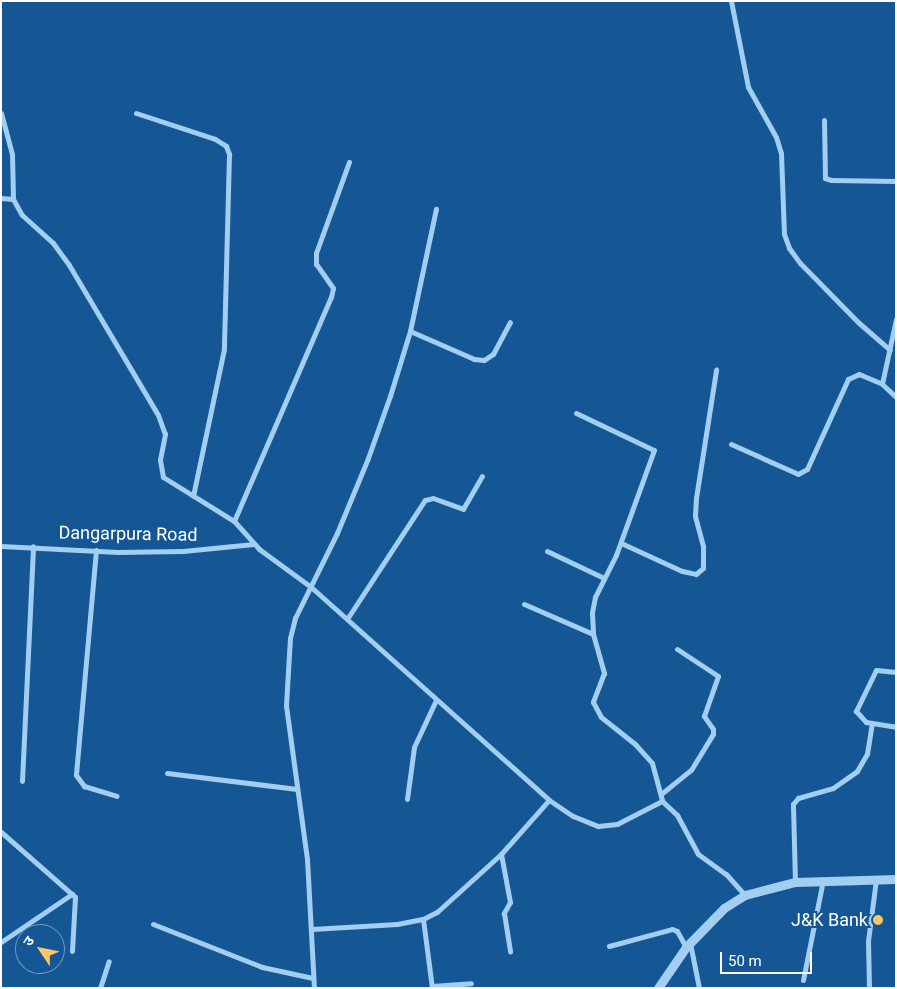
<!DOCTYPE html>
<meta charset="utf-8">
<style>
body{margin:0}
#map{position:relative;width:897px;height:989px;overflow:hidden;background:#145794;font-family:Roboto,"Noto Sans Devanagari",sans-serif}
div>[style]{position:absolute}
.minor>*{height:5px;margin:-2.5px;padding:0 2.5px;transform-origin:2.5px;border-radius:2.5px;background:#a2cef2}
.tertiary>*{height:9px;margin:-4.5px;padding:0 4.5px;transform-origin:4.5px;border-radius:4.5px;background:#a2cef2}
.dots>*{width:14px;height:14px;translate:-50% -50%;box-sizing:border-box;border:2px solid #145794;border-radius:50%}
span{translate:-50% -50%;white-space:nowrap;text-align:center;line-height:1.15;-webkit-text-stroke:4px #145794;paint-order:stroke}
.street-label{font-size:18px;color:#fff}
.poi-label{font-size:18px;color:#fff}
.right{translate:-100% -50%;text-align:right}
.frame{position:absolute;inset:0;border:2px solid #fff;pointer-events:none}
.north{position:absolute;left:15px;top:924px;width:50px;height:50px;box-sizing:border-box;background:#145794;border:1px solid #729abf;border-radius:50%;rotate:304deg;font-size:14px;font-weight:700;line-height:20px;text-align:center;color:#fff}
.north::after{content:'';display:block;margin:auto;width:18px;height:22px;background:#ffc463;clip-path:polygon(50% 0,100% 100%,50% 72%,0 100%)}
.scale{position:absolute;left:720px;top:952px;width:92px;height:22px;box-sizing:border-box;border:2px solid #fff;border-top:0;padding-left:6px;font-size:15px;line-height:18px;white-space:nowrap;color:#fff;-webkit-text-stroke:4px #145794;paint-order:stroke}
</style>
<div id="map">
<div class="minor">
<div style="left:731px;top:1px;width:88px;rotate:78.8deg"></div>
<div style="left:748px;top:87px;width:57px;rotate:60.8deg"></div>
<div style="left:776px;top:137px;width:17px;rotate:73deg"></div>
<div style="left:781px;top:153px;width:81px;rotate:87.9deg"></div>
<div style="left:784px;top:234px;width:15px;rotate:70deg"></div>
<div style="left:789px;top:248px;width:19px;rotate:54deg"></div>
<div style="left:800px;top:263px;width:84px;rotate:45.5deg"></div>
<div style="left:859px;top:323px;width:41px;rotate:41.1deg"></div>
<div style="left:1px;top:113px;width:42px;rotate:75deg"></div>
<div style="left:12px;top:154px;width:45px;rotate:88.7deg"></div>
<div style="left:13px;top:199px;width:18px;rotate:61deg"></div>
<div style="left:22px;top:215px;width:42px;rotate:42.1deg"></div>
<div style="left:53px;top:243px;width:27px;rotate:54deg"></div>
<div style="left:69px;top:265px;width:174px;rotate:59.3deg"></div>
<div style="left:158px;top:415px;width:20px;rotate:70deg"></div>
<div style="left:165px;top:434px;width:26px;rotate:101deg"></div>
<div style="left:160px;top:460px;width:17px;rotate:80deg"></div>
<div style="left:163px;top:477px;width:84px;rotate:31.8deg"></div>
<div style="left:234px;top:521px;width:38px;rotate:48deg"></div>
<div style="left:259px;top:549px;width:64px;rotate:36.2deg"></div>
<div style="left:311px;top:587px;width:319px;rotate:41.8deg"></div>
<div style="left:549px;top:800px;width:29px;rotate:34deg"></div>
<div style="left:573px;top:816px;width:27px;rotate:22deg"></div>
<div style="left:598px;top:826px;width:19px;rotate:-6deg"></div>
<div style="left:617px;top:824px;width:51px;rotate:-27.1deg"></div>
<div style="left:662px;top:801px;width:21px;rotate:43deg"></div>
<div style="left:677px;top:815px;width:44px;rotate:61.7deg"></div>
<div style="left:698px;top:854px;width:34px;rotate:36deg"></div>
<div style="left:726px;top:874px;width:28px;rotate:48deg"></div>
<div style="left:136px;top:113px;width:83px;rotate:18.2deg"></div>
<div style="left:215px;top:139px;width:13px;rotate:32deg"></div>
<div style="left:226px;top:146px;width:9px;rotate:69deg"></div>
<div style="left:229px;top:154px;width:195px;rotate:91.5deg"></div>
<div style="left:224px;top:349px;width:150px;rotate:101.9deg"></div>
<div style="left:824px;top:120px;width:58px;rotate:89deg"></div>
<div style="left:825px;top:178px;width:6px;rotate:18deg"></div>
<div style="left:831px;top:180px;width:65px;rotate:0.9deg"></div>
<div style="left:1px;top:198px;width:12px;rotate:5deg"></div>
<div style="left:896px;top:319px;width:66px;rotate:102.2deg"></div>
<div style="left:882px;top:384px;width:19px;rotate:43deg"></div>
<div style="left:410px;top:331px;width:70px;rotate:23.6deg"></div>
<div style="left:474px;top:359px;width:10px;rotate:6deg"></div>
<div style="left:484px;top:360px;width:11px;rotate:-34deg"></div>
<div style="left:493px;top:354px;width:36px;rotate:-62deg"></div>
<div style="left:576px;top:413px;width:86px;rotate:25.4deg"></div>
<div style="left:654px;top:450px;width:112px;rotate:109.9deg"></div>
<div style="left:616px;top:555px;width:47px;rotate:116.6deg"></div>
<div style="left:595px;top:597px;width:16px;rotate:101deg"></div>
<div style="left:592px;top:613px;width:21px;rotate:87deg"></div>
<div style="left:593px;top:634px;width:41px;rotate:74.2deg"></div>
<div style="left:604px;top:673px;width:31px;rotate:111deg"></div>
<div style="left:593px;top:702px;width:17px;rotate:62deg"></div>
<div style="left:601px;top:717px;width:43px;rotate:38.5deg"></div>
<div style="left:635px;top:744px;width:25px;rotate:48deg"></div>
<div style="left:652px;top:763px;width:39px;rotate:75deg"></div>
<div style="left:731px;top:444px;width:73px;rotate:24.1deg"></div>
<div style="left:798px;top:474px;width:10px;rotate:-29deg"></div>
<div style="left:807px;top:469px;width:99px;rotate:-65.5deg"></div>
<div style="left:848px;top:379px;width:12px;rotate:-24deg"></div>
<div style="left:859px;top:374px;width:25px;rotate:23deg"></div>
<div style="left:234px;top:521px;width:244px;rotate:-66.6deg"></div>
<div style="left:331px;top:297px;width:9px;rotate:-77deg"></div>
<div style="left:333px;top:288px;width:29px;rotate:-125deg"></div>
<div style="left:316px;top:264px;width:11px;rotate:-90deg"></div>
<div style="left:316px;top:253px;width:97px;rotate:-70.1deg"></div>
<div style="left:621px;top:543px;width:67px;rotate:24.7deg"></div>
<div style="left:682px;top:571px;width:14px;rotate:12deg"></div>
<div style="left:696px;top:574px;width:9px;rotate:-41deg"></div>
<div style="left:703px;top:568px;width:22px;rotate:-90deg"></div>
<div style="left:703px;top:546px;width:31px;rotate:-105deg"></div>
<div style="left:695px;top:516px;width:18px;rotate:-87deg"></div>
<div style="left:696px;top:498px;width:130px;rotate:-81.1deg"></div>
<div style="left:1px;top:546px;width:117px;rotate:2.9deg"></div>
<div style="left:118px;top:552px;width:65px;rotate:-0.9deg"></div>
<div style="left:183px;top:551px;width:71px;rotate:-5.6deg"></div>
<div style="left:96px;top:550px;width:226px;rotate:95.1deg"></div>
<div style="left:76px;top:775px;width:14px;rotate:54deg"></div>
<div style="left:84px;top:786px;width:34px;rotate:17deg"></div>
<div style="left:547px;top:551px;width:63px;rotate:25.3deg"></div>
<div style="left:524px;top:604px;width:75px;rotate:23.5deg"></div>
<div style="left:347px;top:619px;width:142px;rotate:-56.8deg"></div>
<div style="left:425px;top:500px;width:8px;rotate:-14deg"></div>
<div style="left:433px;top:498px;width:32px;rotate:20deg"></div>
<div style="left:463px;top:509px;width:38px;rotate:-60deg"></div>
<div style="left:896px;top:672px;width:20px;rotate:-174deg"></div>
<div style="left:876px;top:670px;width:46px;rotate:116deg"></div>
<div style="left:856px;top:711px;width:15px;rotate:48deg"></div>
<div style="left:866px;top:722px;width:30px;rotate:9deg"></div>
<div style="left:167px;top:773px;width:131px;rotate:7deg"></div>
<div style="left:22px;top:781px;width:235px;rotate:-87.3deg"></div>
<div style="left:661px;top:794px;width:38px;rotate:-39deg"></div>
<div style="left:691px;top:770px;width:42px;rotate:-58.6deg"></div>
<div style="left:713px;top:734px;width:5px;rotate:-90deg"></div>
<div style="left:713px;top:729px;width:16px;rotate:-125deg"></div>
<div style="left:704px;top:716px;width:42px;rotate:-70.7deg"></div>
<div style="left:718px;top:676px;width:49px;rotate:-146.6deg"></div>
<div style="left:407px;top:799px;width:52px;rotate:-82.3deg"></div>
<div style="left:414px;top:747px;width:52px;rotate:-64.9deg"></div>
<div style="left:1px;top:832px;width:98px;rotate:41.3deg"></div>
<div style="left:75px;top:897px;width:54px;rotate:93.2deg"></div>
<div style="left:501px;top:854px;width:49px;rotate:79.4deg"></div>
<div style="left:510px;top:902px;width:13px;rotate:119deg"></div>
<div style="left:504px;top:913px;width:39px;rotate:81deg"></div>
<div style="left:795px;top:882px;width:78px;rotate:-91.5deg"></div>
<div style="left:793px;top:804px;width:8px;rotate:-50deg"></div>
<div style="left:798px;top:798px;width:36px;rotate:-16deg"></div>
<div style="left:833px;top:788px;width:29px;rotate:-35deg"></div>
<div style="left:857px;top:771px;width:20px;rotate:-60deg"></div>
<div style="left:867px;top:754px;width:30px;rotate:-81deg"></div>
<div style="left:423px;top:919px;width:70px;rotate:82.6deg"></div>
<div style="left:153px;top:924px;width:117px;rotate:21.5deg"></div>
<div style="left:262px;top:967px;width:52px;rotate:12.2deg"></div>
<div style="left:312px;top:929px;width:85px;rotate:-3.4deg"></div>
<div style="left:397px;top:924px;width:26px;rotate:-11deg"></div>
<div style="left:423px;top:919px;width:16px;rotate:-27deg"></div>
<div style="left:437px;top:912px;width:86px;rotate:-42.2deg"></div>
<div style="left:501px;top:854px;width:72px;rotate:-48.4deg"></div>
<div style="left:1px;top:942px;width:86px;rotate:-34.1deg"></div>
<div style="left:690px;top:943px;width:46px;rotate:78.7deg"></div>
<div style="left:609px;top:946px;width:65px;rotate:-15.1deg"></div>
<div style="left:672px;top:929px;width:5px;rotate:22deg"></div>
<div style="left:677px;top:931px;width:18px;rotate:61deg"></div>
<div style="left:803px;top:980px;width:102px;rotate:-78.7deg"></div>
<div style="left:432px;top:986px;width:39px;rotate:-4deg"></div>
<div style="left:100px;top:988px;width:28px;rotate:-72deg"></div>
<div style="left:314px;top:988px;width:129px;rotate:-93.1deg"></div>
<div style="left:307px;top:859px;width:155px;rotate:-97.8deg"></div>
<div style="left:286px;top:705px;width:67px;rotate:-86.6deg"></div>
<div style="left:290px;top:638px;width:21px;rotate:-76deg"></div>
<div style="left:295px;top:618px;width:95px;rotate:-63.7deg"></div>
<div style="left:337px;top:533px;width:81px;rotate:-67.5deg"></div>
<div style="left:368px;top:458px;width:66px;rotate:-70.5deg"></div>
<div style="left:390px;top:396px;width:68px;rotate:-72.9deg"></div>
<div style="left:410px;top:331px;width:125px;rotate:-78deg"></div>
<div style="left:869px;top:988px;width:47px;rotate:-91.2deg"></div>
<div style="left:868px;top:941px;width:63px;rotate:-82.6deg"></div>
</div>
<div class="tertiary">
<div style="left:658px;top:988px;width:50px;rotate:-55.7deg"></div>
<div style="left:686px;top:947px;width:54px;rotate:-45.7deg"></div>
<div style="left:724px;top:908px;width:25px;rotate:-32deg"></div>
<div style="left:745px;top:895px;width:52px;rotate:-14.6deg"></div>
<div style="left:795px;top:882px;width:101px;rotate:-1.7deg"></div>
</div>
<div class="dots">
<div style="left:878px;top:920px;background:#ffc463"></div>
</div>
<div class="street-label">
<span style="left:128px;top:534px;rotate:1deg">Dangarpura Road</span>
</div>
<div class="poi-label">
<span class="right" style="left:868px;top:920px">J&amp;K Bank</span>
</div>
<div class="frame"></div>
<div class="north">उ</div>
<div class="scale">50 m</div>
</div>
